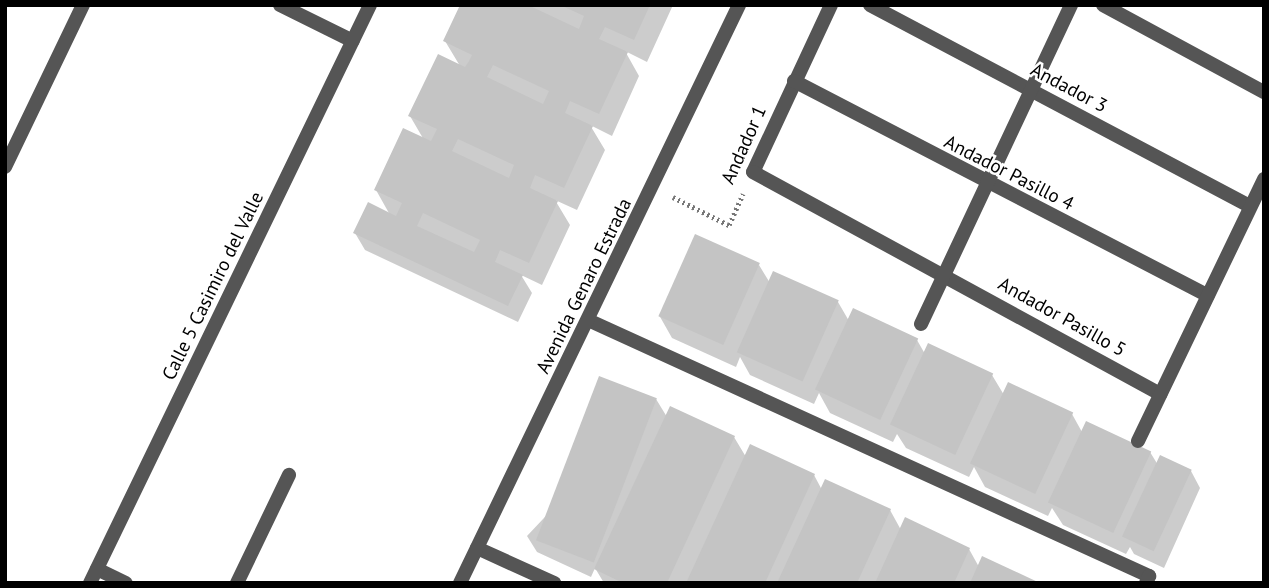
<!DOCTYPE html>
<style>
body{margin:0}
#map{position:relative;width:1269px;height:588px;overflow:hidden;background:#fff;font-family:"PT Sans",sans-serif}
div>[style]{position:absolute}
.shadow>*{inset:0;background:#0003}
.building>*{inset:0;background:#c4c4c4;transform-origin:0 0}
.path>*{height:4.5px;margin-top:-2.25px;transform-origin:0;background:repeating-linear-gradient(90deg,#777 0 2px,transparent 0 5.5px)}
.service>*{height:14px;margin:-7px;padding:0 7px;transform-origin:7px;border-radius:7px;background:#555}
.minor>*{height:14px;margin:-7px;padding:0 7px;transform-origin:7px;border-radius:7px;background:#555}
.tertiary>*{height:14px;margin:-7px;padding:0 7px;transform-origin:7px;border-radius:7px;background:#555}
span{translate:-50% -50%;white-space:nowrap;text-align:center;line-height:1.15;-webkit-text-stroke:5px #fff;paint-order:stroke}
.street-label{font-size:19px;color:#000}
.frame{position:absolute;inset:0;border:7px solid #000;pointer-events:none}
</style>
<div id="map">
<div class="shadow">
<div style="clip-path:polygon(462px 5px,673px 5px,647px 62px,625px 51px,639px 76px,612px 136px,590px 125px,605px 150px,577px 210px,555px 200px,570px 225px,542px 285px,521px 275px,532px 293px,518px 322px,365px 250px,355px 233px,390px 215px,376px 190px,424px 140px,410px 116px,460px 66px,445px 41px)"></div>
<div style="clip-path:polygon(759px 265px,770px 283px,838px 302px,849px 321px,917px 340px,925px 354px,992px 375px,1004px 395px,1072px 414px,1082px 432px,1150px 452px,1158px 465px,1191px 471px,1200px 488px,1164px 568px,1134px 554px,1130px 547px,1126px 554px,1063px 525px,1052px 508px,1048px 516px,985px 487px,974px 467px,969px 477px,906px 448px,897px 434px,893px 442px,830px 413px,819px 393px,814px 404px,750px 375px,740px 357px,736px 367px,672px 338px,659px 315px)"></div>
<div style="clip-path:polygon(656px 399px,667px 417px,734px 437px,746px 457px,814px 475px,822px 490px,890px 510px,901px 530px,969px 549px,979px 567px,1036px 583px,604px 583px,595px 568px,591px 577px,537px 552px,527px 536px)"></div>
</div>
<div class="building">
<div style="clip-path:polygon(evenodd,460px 5px,528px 5px,579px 29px,584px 16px,560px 5px,650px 5px,634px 40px,605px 27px,599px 39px,628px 52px,599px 114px,570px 101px,565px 113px,593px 126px,564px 188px,535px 175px,530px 188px,558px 201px,529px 263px,500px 250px,495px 262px,523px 275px,508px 306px,353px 233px,368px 202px,396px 216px,402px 203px,374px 190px,403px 128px,431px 141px,437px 129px,408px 116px,438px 54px,465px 67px,469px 61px,472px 55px,443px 41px,460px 5px,493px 65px,549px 91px,543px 104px,487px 77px,493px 65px,460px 5px,458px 139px,514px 165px,509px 178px,452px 151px,458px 139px,460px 5px,423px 213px,480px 240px,474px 252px,417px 226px,423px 213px)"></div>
<div style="left:695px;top:234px;width:71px;height:90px;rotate:24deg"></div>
<div style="left:773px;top:271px;width:72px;height:89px;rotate:24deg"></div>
<div style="left:853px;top:308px;width:72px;height:90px;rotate:25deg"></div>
<div style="left:928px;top:343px;width:72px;height:90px;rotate:25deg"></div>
<div style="left:599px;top:376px;width:62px;height:176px;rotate:21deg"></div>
<div style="left:1008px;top:382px;width:72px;height:90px;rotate:25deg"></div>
<div style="clip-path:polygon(670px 406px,735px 436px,667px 583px,623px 583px,594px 569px)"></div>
<div style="left:1086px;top:421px;width:72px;height:90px;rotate:25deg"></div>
<div style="clip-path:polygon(750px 444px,815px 474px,765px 583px,686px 583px)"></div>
<div style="left:1160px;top:455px;width:35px;height:90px;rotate:25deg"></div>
<div style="clip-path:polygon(825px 479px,891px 509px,857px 583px,777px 583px)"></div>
<div style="clip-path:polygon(905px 517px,970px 548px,954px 583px,875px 583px)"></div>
<div style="clip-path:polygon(982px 556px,1040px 583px,970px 583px)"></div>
</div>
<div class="path">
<div style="left:673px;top:197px;width:63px;rotate:26.6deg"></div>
<div style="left:729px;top:225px;width:34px;rotate:-66deg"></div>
</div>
<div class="service">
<div style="left:588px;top:320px;width:617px;rotate:24.53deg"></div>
<div style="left:1149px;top:576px;width:8px;rotate:113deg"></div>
<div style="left:477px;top:548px;width:85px;rotate:24.4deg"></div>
</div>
<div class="minor">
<div style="left:280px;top:5px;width:81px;rotate:26.3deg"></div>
<div style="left:831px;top:5px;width:184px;rotate:115deg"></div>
<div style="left:753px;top:172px;width:464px;rotate:28.6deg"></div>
<div style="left:870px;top:5px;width:430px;rotate:27.9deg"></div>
<div style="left:1103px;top:5px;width:183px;rotate:28.4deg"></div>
<div style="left:794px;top:81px;width:466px;rotate:27.4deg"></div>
<div style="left:5px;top:167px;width:180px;rotate:-64.3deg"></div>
<div style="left:921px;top:324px;width:353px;rotate:-64.8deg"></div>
<div style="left:1138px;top:441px;width:291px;rotate:-64.3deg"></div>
<div style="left:97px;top:569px;width:32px;rotate:26deg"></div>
<div style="left:90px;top:583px;width:642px;rotate:-64.15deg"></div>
<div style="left:237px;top:583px;width:120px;rotate:-64.3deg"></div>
</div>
<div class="tertiary">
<div style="left:460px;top:583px;width:642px;rotate:-64.23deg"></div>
</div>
<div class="street-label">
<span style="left:1069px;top:88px;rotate:28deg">Andador 3</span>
<span style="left:744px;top:145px;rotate:-66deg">Andador 1</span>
<span style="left:1009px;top:173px;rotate:27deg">Andador Pasillo 4</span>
<span style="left:213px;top:286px;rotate:-64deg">Calle 5 Casimiro del Valle</span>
<span style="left:584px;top:286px;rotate:-64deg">Avenida Genaro Estrada</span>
<span style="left:1062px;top:317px;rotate:29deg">Andador Pasillo 5</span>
</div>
<div class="frame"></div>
</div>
